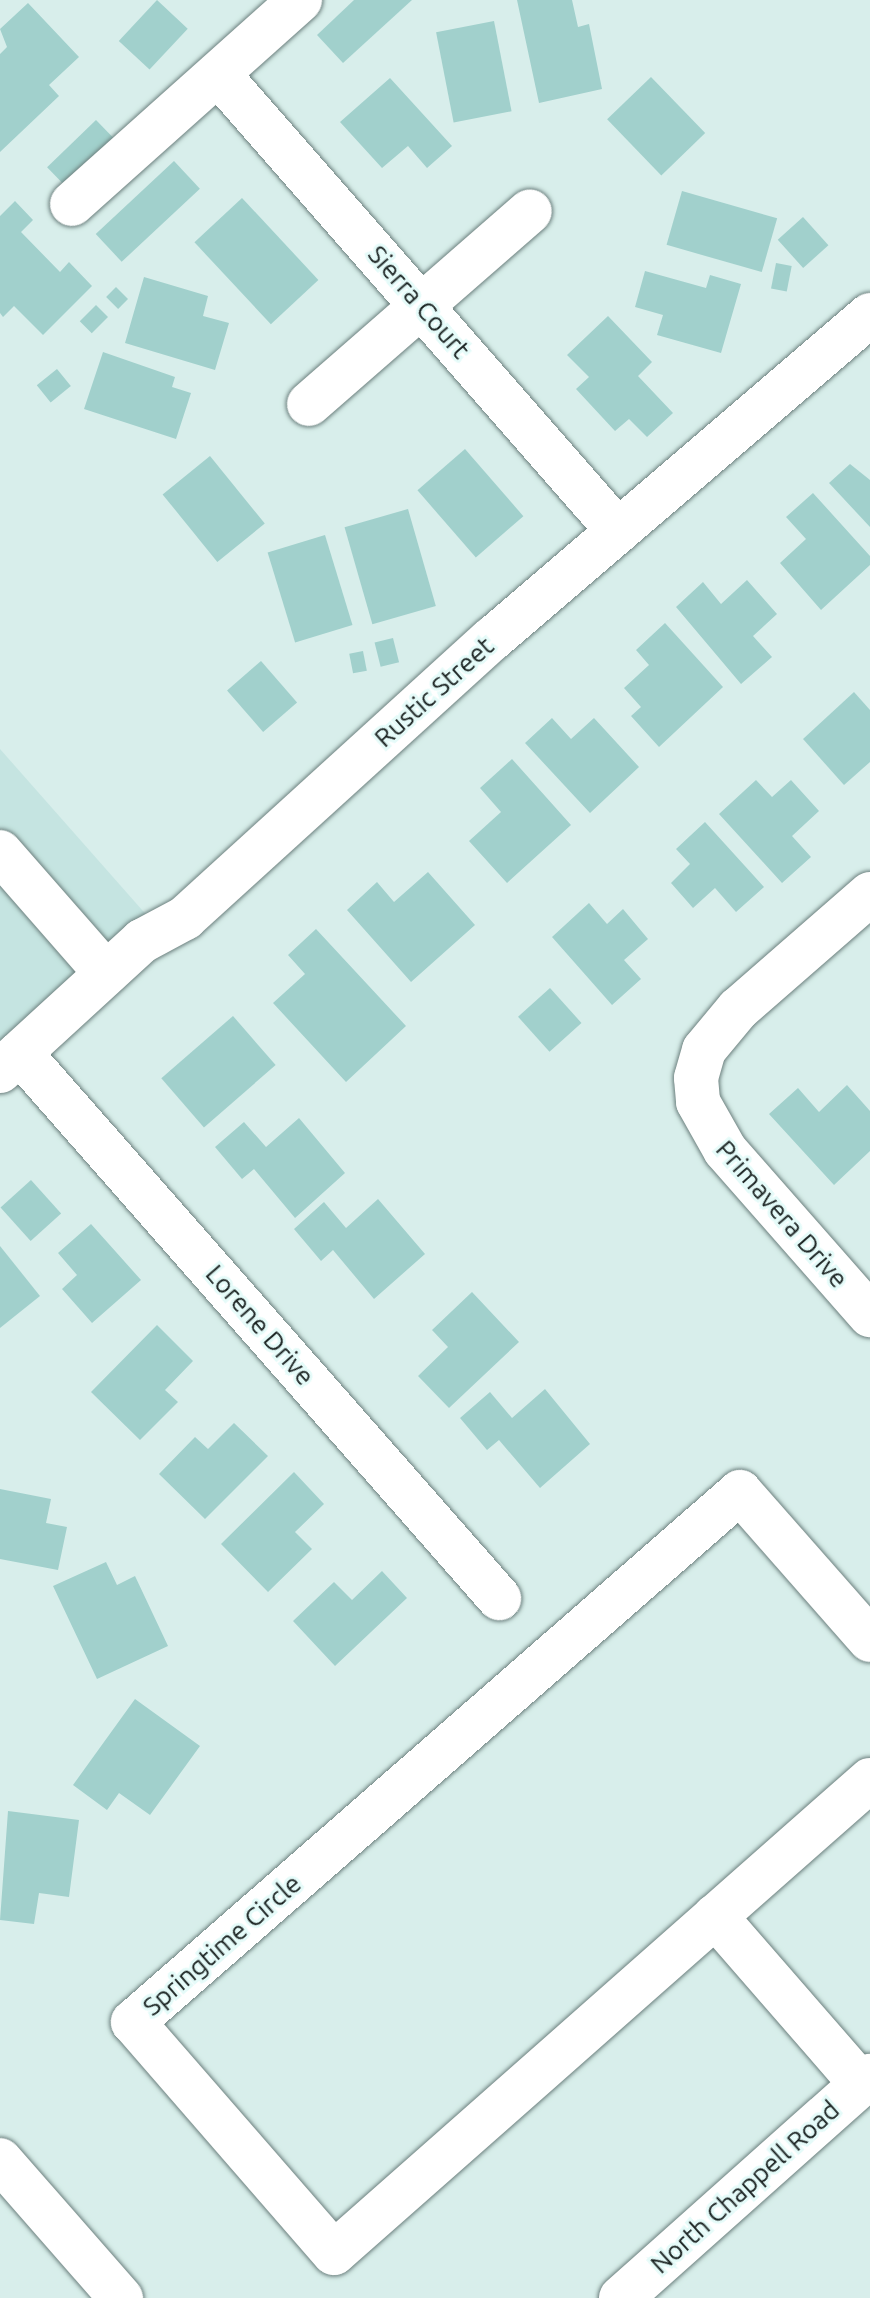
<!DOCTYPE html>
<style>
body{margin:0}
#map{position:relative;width:870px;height:2298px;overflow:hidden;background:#d8eeeb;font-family:Ubuntu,sans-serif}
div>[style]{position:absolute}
.built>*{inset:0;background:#c5e4e1}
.building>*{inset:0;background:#a1d0cc;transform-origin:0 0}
.roads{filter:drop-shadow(0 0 2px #6c807e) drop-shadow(0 0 2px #6c807e)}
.minor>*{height:44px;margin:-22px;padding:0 22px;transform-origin:22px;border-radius:22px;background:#fff}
span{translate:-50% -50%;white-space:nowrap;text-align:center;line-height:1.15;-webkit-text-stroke:6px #e5fbf9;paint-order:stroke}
.street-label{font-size:26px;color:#192120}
</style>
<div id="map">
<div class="built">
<div style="clip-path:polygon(0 749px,150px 919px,0 1057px)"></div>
</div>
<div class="building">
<div style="left:157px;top:0;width:42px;height:56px;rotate:43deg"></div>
<div style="clip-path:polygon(354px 0,412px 0,343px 63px,317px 35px)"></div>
<div style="clip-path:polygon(517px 0,572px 0,578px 27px,589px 24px,602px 89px,539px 103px)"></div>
<div style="clip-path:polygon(28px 3px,79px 57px,49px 85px,59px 96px,0 152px,0 54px,7px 47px,0 29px)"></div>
<div style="left:494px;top:21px;width:92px;height:59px;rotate:79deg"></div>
<div style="left:651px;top:77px;width:78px;height:61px;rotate:46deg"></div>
<div style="clip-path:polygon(390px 78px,452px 146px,427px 168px,408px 146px,382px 168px,340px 122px)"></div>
<div style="left:96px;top:120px;width:29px;height:68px;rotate:46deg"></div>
<div style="left:174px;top:161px;width:38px;height:107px;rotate:47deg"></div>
<div style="left:682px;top:191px;width:99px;height:56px;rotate:16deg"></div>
<div style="left:242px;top:198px;width:112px;height:65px;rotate:47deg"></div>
<div style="clip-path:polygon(15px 201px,33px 220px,21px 232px,60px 272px,69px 262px,92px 286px,43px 335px,14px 306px,3px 317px,0 313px,0 216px)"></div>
<div style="left:803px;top:217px;width:38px;height:34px;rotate:48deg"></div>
<div style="left:776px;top:263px;width:16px;height:26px;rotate:11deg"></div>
<div style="clip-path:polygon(645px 271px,706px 288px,710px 275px,741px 284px,721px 353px,657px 335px,663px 315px,635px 307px)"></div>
<div style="clip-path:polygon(144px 277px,208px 296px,203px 316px,229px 323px,215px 370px,125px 343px)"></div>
<div style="left:116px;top:287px;width:17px;height:14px;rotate:45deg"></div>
<div style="left:96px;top:305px;width:17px;height:23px;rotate:45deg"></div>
<div style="clip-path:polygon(608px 316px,652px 362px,638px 376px,673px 413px,647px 437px,629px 419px,615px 431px,576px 389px,589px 377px,567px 355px)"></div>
<div style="clip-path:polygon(103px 352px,175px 377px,172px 387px,191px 393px,176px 439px,84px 409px)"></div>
<div style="left:57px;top:369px;width:22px;height:26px;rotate:51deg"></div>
<div style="left:465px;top:449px;width:89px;height:63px;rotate:49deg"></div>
<div style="left:210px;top:456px;width:87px;height:61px;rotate:51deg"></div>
<div style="clip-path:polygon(850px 464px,870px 480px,870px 527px,829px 483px)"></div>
<div style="clip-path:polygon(813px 493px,870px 556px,870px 565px,821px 610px,780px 563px,806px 539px,786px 517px)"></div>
<div style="left:408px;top:509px;width:101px;height:66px;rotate:74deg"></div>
<div style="left:325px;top:535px;width:94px;height:60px;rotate:73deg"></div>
<div style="clip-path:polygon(747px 580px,777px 614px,753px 636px,772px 657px,741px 684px,676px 607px,703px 582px,721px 604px)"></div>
<div style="clip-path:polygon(665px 623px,723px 687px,659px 747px,631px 716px,641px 707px,624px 688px,649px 665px,636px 650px)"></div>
<div style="left:393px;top:638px;width:25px;height:19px;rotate:76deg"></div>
<div style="left:363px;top:651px;width:20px;height:14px;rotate:79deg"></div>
<div style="left:261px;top:661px;width:55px;height:45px;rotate:49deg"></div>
<div style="clip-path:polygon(854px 692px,870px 710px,870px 762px,844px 785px,803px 739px)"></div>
<div style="clip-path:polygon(552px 718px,571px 739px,594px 718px,639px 767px,590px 813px,525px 743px)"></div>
<div style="clip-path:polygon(512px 759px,571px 825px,507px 883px,469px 841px,501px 812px,480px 788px)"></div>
<div style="clip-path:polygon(756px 780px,772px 797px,791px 780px,819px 811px,792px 836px,811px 857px,782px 883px,719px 814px)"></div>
<div style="clip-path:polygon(705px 822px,764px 887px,736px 912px,715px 888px,693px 908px,671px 883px,690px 864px,676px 849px)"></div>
<div style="clip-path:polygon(428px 872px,475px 925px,411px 982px,347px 910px,377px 882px,394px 902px)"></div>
<div style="clip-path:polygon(589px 903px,607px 924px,623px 909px,648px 939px,624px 960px,641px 979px,612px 1005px,552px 937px)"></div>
<div style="clip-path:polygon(316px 929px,406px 1026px,346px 1082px,273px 1003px,305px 974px,288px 955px)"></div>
<div style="left:550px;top:988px;width:47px;height:43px;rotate:48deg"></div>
<div style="left:233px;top:1016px;width:65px;height:95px;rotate:49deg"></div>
<div style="clip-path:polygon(847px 1085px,870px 1111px,870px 1151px,834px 1185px,769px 1114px,798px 1088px,819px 1112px)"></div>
<div style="clip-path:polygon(299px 1118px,345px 1173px,295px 1218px,254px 1169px,242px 1179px,215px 1147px,244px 1122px,266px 1147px)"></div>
<div style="left:31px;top:1180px;width:45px;height:41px;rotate:48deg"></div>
<div style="clip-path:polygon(378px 1199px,425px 1254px,374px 1299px,333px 1250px,321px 1261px,294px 1229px,324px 1202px,346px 1228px)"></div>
<div style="clip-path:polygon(91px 1224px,141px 1280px,92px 1323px,62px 1289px,77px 1275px,58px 1253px)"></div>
<div style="clip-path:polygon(0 1246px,40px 1296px,0 1328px)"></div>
<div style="clip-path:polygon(472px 1292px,519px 1342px,449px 1408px,418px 1376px,448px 1347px,432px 1330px)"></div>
<div style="clip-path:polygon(157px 1325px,193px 1361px,165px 1390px,178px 1402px,140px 1440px,91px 1392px)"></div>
<div style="clip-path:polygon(545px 1389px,590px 1444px,540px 1488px,499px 1440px,487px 1450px,460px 1418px,490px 1392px,512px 1418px)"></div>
<div style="clip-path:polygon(234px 1423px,268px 1456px,205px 1519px,159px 1474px,195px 1437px,208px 1449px)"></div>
<div style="clip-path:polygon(294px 1472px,324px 1504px,295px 1532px,312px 1549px,268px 1592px,221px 1544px)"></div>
<div style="clip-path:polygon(0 1489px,51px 1499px,46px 1523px,67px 1527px,58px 1570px,0 1559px)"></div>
<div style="clip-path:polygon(106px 1562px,117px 1585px,135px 1576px,168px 1646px,97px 1679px,53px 1586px)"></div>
<div style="clip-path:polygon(382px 1571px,407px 1598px,335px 1666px,293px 1621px,334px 1582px,352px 1600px)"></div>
<div style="clip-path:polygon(135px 1699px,200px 1746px,150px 1815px,119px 1793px,107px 1810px,73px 1785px)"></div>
<div style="clip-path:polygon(8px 1811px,79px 1820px,69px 1897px,39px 1893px,34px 1924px,0 1920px)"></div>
</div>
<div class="roads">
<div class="minor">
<div style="left:219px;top:75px;width:606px;rotate:48.81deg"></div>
<div style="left:72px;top:204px;width:306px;rotate:-41.8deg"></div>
<div style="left:309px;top:404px;width:293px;rotate:-41.1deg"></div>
<div style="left:0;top:852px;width:161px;rotate:48.8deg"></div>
<div style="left:870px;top:894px;width:175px;rotate:138.9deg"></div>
<div style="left:738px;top:1009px;width:53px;rotate:129.7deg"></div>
<div style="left:704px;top:1050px;width:29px;rotate:106deg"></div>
<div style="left:696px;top:1078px;width:24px;rotate:85deg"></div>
<div style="left:698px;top:1102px;width:55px;rotate:60.6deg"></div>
<div style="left:725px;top:1150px;width:220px;rotate:48.7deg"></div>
<div style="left:20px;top:1053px;width:726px;rotate:48.69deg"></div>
<div style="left:0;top:1071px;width:193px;rotate:-42.5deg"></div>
<div style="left:142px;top:941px;width:49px;rotate:-28.1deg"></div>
<div style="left:185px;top:918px;width:415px;rotate:-42.3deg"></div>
<div style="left:492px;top:639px;width:498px;rotate:-40.6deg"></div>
<div style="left:870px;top:1640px;width:197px;rotate:-131.3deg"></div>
<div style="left:740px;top:1492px;width:806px;rotate:138.87deg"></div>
<div style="left:133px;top:2022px;width:306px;rotate:49deg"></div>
<div style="left:334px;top:2253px;width:715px;rotate:-41.43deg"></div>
<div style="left:715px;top:1916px;width:223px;rotate:49deg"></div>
<div style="left:0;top:2160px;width:184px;rotate:48.8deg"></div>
<div style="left:621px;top:2298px;width:334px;rotate:-41.7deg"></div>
</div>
</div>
<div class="street-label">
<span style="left:419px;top:302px;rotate:49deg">Sierra Court</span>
<span style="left:434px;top:692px;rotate:-42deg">Rustic Street</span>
<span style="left:782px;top:1214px;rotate:49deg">Primavera Drive</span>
<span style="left:260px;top:1325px;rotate:49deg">Lorene Drive</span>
<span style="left:222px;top:1945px;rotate:-41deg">Springtime Circle</span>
<span style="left:745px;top:2187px;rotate:-42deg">North Chappell Road</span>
</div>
</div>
